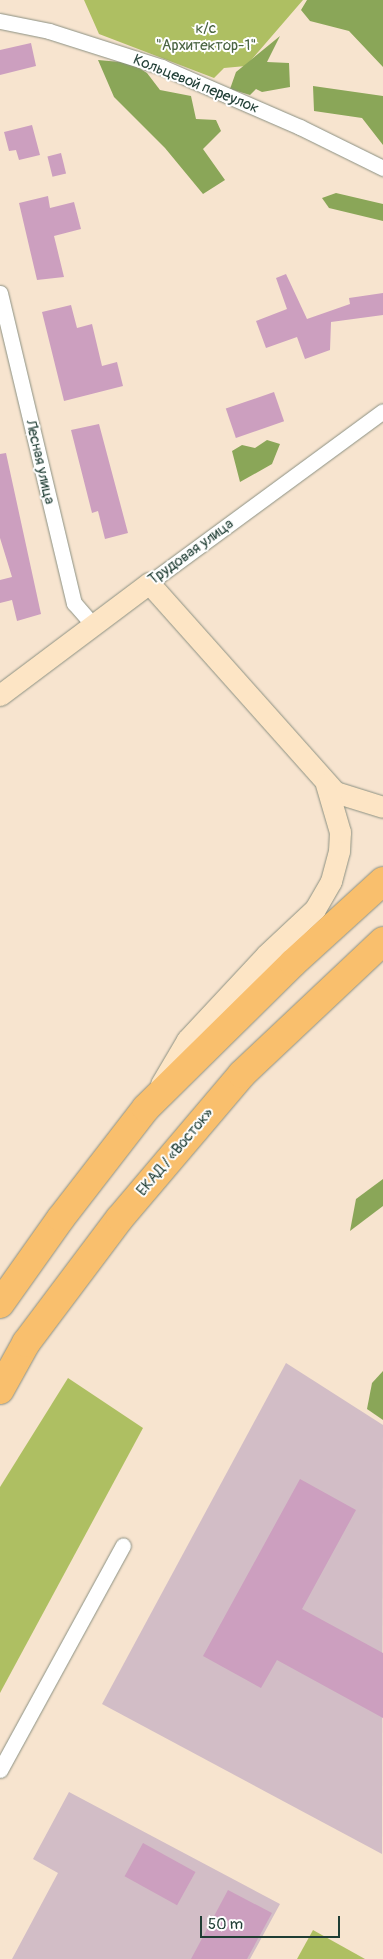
<!DOCTYPE html>
<meta charset="utf-8">
<style>
body{margin:0}
#map{position:relative;width:383px;height:1959px;overflow:hidden;background:#f7e4cf;font-family:Pangolin,sans-serif}
div>[style]{position:absolute}
.industrial>*{inset:0;background:#d2bdc6}
.green>*{inset:0;background:#aebf62}
.forest>*{inset:0;background:#8aa658}
.building>*{inset:0;background:#cc9fbf;transform-origin:0 0}
.roads{filter:drop-shadow(0 0 1px #8b9082) drop-shadow(0 0 1px #8b9082)}
.street>*{height:15px;margin:-7.5px;padding:0 7.5px;transform-origin:7.5px;border-radius:7.5px;background:#fff}
.secondary>*{height:21px;margin:-10.5px;padding:0 10.5px;transform-origin:10.5px;border-radius:10.5px;background:#fde5c5}
.highway>*{height:28px;margin:-14px;padding:0 14px;transform-origin:14px;border-radius:14px;background:#f9bf6d}
span{translate:-50% -50%;white-space:nowrap;text-align:center;line-height:1.15;-webkit-text-stroke:4px #fff;paint-order:stroke}
.park-label{font-size:15px;color:#4a6442}
.street-label{font-size:15px;color:#1f3d34}
.scale{position:absolute;left:200px;top:1916px;width:140px;height:22px;box-sizing:border-box;border:2px solid #1f3d34;border-top:0;padding-left:6px;font-size:15px;line-height:18px;white-space:nowrap;color:#1f3d34;-webkit-text-stroke:4px #fff;paint-order:stroke}
</style>
<div id="map">
<div class="industrial">
<div style="clip-path:polygon(286px 1363px,383px 1425px,382px 1854px,102px 1704px)"></div>
<div style="clip-path:polygon(69px 1792px,280px 1904px,250px 1959px,12px 1959px,58px 1873px,33px 1859px)"></div>
</div>
<div class="green">
<div style="clip-path:polygon(84px 0,303px 0,246px 66px,224px 68px,214px 78px,99px 34px)"></div>
<div style="clip-path:polygon(68px 1378px,143px 1428px,0 1693px,0 1487px)"></div>
<div style="clip-path:polygon(313px 1930px,365px 1959px,297px 1959px)"></div>
</div>
<div class="forest">
<div style="clip-path:polygon(307px 0,383px 0,383px 67px,349px 31px,310px 21px,301px 10px)"></div>
<div style="clip-path:polygon(280px 36px,267px 62px,289px 63px,290px 87px,262px 92px,256px 89px,250px 95px,230px 89px,236px 72px)"></div>
<div style="clip-path:polygon(98px 60px,131px 63px,147px 73px,160px 90px,191px 96px,196px 119px,216px 120px,221px 131px,203px 149px,225px 180px,203px 194px,165px 148px,114px 97px)"></div>
<div style="clip-path:polygon(313px 86px,383px 96px,383px 145px,362px 118px,314px 111px)"></div>
<div style="clip-path:polygon(336px 193px,383px 204px,383px 221px,329px 208px,322px 198px)"></div>
<div style="clip-path:polygon(267px 440px,280px 444px,272px 464px,240px 482px,232px 451px,242px 445px,255px 448px)"></div>
<div style="clip-path:polygon(383px 1179px,383px 1206px,350px 1231px,356px 1199px)"></div>
<div style="clip-path:polygon(383px 1371px,383px 1420px,367px 1409px,372px 1383px)"></div>
</div>
<div class="building">
<div style="clip-path:polygon(31px 43px,36px 66px,0 75px,0 50px)"></div>
<div style="clip-path:polygon(32px 125px,40px 155px,19px 160px,16px 150px,9px 151px,4px 132px)"></div>
<div style="left:61px;top:153px;width:21px;height:14px;rotate:76deg"></div>
<div style="clip-path:polygon(48px 196px,50px 208px,74px 202px,81px 229px,54px 236px,64px 277px,37px 280px,19px 203px)"></div>
<div style="clip-path:polygon(286px 274px,307px 319px,350px 304px,349px 298px,383px 293px,383px 315px,331px 322px,330px 350px,305px 359px,297px 337px,266px 348px,256px 321px,287px 309px,276px 278px)"></div>
<div style="clip-path:polygon(71px 305px,77px 328px,92px 324px,102px 366px,117px 362px,123px 386px,64px 401px,42px 312px)"></div>
<div style="left:274px;top:392px;width:31px;height:51px;rotate:71deg"></div>
<div style="clip-path:polygon(99px 424px,128px 533px,105px 539px,98px 511px,92px 513px,71px 430px)"></div>
<div style="clip-path:polygon(6px 453px,41px 614px,17px 621px,12px 600px,0 603px,0 580px,12px 577px,0 538px,0 454px)"></div>
<div style="clip-path:polygon(300px 1479px,356px 1510px,302px 1609px,383px 1653px,383px 1718px,277px 1660px,261px 1688px,203px 1656px)"></div>
<div style="left:143px;top:1843px;width:60px;height:38px;rotate:29deg"></div>
<div style="clip-path:polygon(228px 1890px,272px 1913px,247px 1959px,191px 1959px)"></div>
</div>
<div class="roads">
<div class="street">
<div style="left:0;top:21px;width:50px;rotate:11.5deg"></div>
<div style="left:49px;top:31px;width:119px;rotate:17.7deg"></div>
<div style="left:162px;top:67px;width:150px;rotate:23.5deg"></div>
<div style="left:300px;top:127px;width:93px;rotate:26.3deg"></div>
<div style="left:0;top:293px;width:319px;rotate:76.6deg"></div>
<div style="left:74px;top:603px;width:29px;rotate:49deg"></div>
<div style="left:149px;top:583px;width:290px;rotate:-36.3deg"></div>
<div style="left:0;top:1770px;width:256px;rotate:-61.3deg"></div>
</div>
<div class="secondary">
<div style="left:0;top:695px;width:186px;rotate:-36.9deg"></div>
<div style="left:149px;top:583px;width:280px;rotate:48.3deg"></div>
<div style="left:335px;top:792px;width:50px;rotate:17.4deg"></div>
<div style="left:161px;top:1084px;width:51px;rotate:-59.4deg"></div>
<div style="left:187px;top:1040px;width:116px;rotate:-47.1deg"></div>
<div style="left:266px;top:955px;width:67px;rotate:-43.2deg"></div>
<div style="left:315px;top:909px;width:32px;rotate:-60deg"></div>
<div style="left:331px;top:881px;width:31px;rotate:-75deg"></div>
<div style="left:339px;top:851px;width:19px;rotate:-87deg"></div>
<div style="left:340px;top:832px;width:50px;rotate:-106.3deg"></div>
</div>
<div class="highway">
<div style="left:0;top:1304px;width:105px;rotate:-54.7deg"></div>
<div style="left:61px;top:1218px;width:139px;rotate:-52.3deg"></div>
<div style="left:146px;top:1108px;width:206px;rotate:-44.6deg"></div>
<div style="left:293px;top:963px;width:122px;rotate:-42.3deg"></div>
<div style="left:0;top:1390px;width:54px;rotate:-61deg"></div>
<div style="left:26px;top:1343px;width:156px;rotate:-53.1deg"></div>
<div style="left:120px;top:1218px;width:189px;rotate:-49.7deg"></div>
<div style="left:242px;top:1074px;width:194px;rotate:-43.3deg"></div>
</div>
</div>
<div class="park-label">
<span style="left:206px;top:37px">к/с<br>"Архитектор-1"</span>
</div>
<div class="street-label">
<span style="left:196px;top:84px;rotate:22deg">Кольцевой переулок</span>
<span style="left:40px;top:462px;rotate:77deg">Лесная улица</span>
<span style="left:191px;top:552px;rotate:-36deg">Трудовая улица</span>
<span style="left:175px;top:1152px;rotate:-50deg">ЕКАД / «Восток»</span>
</div>
<div class="scale">50 m</div>
</div>
